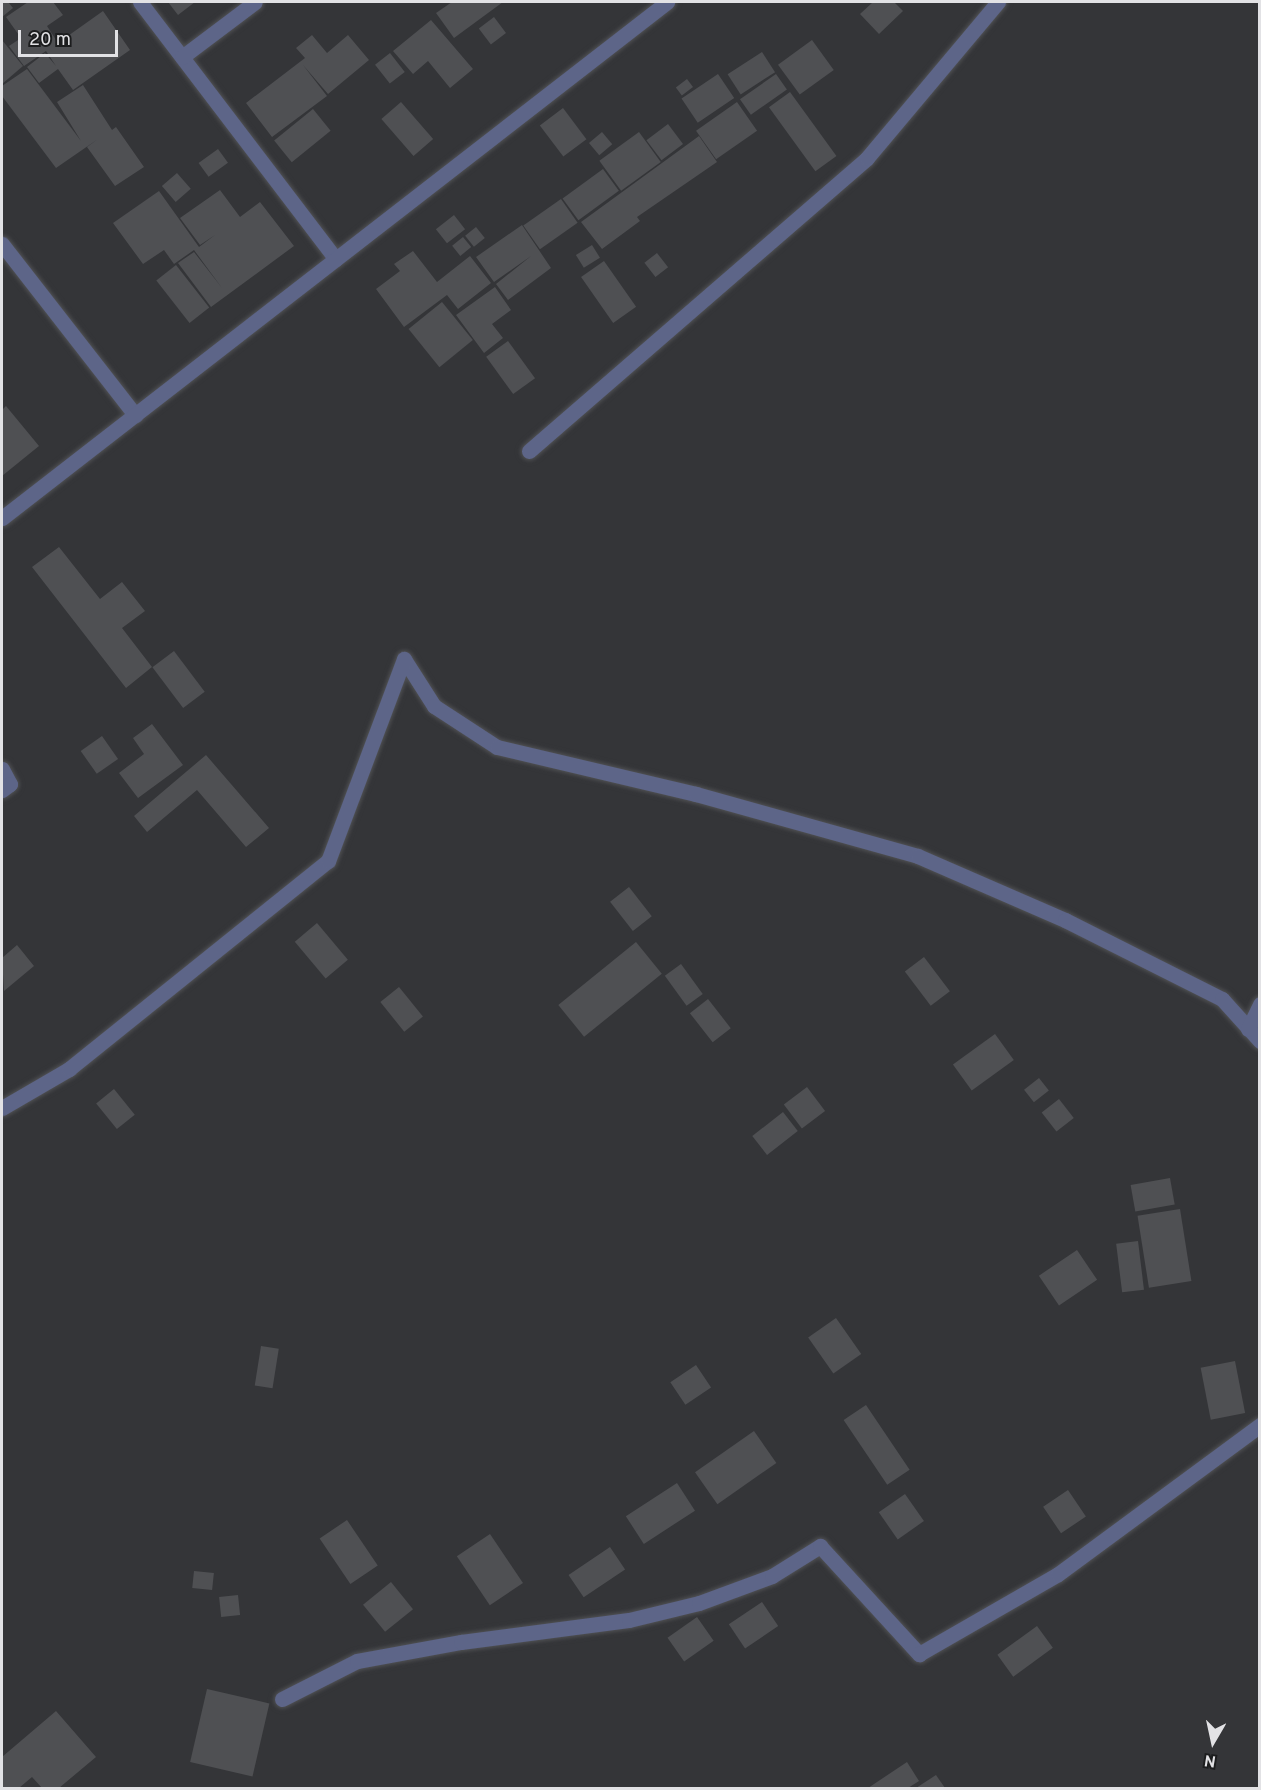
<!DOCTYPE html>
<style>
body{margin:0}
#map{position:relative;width:1261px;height:1790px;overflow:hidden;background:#343538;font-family:Overpass,sans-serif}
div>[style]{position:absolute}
.building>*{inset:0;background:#4f5053;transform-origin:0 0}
.roads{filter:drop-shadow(0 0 2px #505154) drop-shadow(0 0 2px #505154)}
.minor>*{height:15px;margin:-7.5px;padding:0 7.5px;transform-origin:7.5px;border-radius:7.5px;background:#5d6588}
span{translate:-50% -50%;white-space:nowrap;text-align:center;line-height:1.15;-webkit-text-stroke:5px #1c1d1e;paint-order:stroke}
.frame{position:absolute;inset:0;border:3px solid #e2e2e5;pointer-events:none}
.north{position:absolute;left:1183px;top:1712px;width:60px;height:60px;-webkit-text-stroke:4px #1c1d1e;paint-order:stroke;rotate:189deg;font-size:16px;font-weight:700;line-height:24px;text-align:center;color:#e2e2e5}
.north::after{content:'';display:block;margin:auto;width:21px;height:27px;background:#e2e2e5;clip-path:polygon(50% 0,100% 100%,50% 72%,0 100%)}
.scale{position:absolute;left:18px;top:30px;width:100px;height:27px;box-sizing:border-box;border:3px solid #e2e2e5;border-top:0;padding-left:8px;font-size:18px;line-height:21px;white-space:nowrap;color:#e2e2e5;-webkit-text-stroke:4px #1c1d1e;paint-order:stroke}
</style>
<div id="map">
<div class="building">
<div style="clip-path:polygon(2px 2px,8px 2px,13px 8px,2px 17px)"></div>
<div style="clip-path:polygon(28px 2px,53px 2px,63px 15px,47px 26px,58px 43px,103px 11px,130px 50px,73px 90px,58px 69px,39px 83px,27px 67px,45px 53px,56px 66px,46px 51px,24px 66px,9px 46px,21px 38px,6px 17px)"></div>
<div style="clip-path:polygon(168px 2px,195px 2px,178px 15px)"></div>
<div style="clip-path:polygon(452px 2px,503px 2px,454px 38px,436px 13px)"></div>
<div style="clip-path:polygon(873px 2px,894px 2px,903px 11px,879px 34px,860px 14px)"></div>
<div style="left:494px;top:17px;width:20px;height:19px;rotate:53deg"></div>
<div style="clip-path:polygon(431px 20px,473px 69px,450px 88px,428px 61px,413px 74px,393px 51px)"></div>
<div style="clip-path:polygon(312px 35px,327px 53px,348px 35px,369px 60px,328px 94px,303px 65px,327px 96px,272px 137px,246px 103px,305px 58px,296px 48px)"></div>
<div style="clip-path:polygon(2px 40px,23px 66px,2px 84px)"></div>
<div style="left:812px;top:40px;width:37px;height:42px;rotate:54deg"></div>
<div style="left:762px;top:52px;width:24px;height:41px;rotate:57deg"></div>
<div style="left:390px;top:53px;width:24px;height:19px;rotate:52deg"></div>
<div style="clip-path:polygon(27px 69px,81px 141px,57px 102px,83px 85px,112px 130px,116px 127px,144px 167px,115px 186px,87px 147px,98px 139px,56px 168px,2px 96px,2px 86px)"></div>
<div style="left:718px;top:74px;width:29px;height:44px;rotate:56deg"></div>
<div style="left:776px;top:74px;width:19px;height:44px;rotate:55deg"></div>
<div style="left:687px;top:79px;width:10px;height:14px;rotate:53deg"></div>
<div style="left:790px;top:92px;width:79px;height:26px;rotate:54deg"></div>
<div style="left:401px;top:102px;width:49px;height:26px;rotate:49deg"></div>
<div style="left:737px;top:102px;width:35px;height:50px;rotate:55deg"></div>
<div style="left:563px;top:108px;width:39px;height:29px;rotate:53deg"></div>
<div style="left:313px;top:109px;width:28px;height:50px;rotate:51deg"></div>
<div style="left:668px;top:124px;width:25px;height:27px;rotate:53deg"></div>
<div style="left:602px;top:132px;width:16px;height:17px;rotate:50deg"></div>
<div style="left:639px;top:132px;width:37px;height:49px;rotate:54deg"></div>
<div style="clip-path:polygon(699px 136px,717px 162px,637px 217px,640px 221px,602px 249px,581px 222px)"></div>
<div style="left:218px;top:149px;width:17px;height:24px;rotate:54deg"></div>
<div style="left:603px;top:169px;width:27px;height:50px;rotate:54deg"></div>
<div style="left:177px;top:173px;width:21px;height:20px;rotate:49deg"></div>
<div style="clip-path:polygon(220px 190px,240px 217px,260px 202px,294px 246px,211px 307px,178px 263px,194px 252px,222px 288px,194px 250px,174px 264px,164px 250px,143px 264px,113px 223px,159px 191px,199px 247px,215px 235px,200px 245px,180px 218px)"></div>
<div style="left:561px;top:199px;width:29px;height:46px;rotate:55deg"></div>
<div style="left:454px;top:215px;width:18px;height:23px;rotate:52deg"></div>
<div style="clip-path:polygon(522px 225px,551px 268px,508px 300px,496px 284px,531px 256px,494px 282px,476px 257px)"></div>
<div style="left:476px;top:227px;width:14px;height:14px;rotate:51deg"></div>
<div style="left:463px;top:237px;width:13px;height:14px;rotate:51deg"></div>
<div style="left:592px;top:245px;width:15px;height:19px;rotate:58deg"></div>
<div style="clip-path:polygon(413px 251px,437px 282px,470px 256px,491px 283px,458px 309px,447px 295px,404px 327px,376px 289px,400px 271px,394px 264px)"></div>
<div style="left:657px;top:253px;width:18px;height:16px;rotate:52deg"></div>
<div style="left:604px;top:261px;width:56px;height:28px;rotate:55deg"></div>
<div style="left:176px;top:265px;width:54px;height:25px;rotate:52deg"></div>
<div style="clip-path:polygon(495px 287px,511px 310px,492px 324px,503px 338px,484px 353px,456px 315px)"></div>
<div style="left:442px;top:302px;width:49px;height:43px;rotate:51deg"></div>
<div style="left:508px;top:341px;width:46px;height:27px;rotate:54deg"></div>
<div style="clip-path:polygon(6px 406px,39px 446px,2px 476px,2px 410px)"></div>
<div style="clip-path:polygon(59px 547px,100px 599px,122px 582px,145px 611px,122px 628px,152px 667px,126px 688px,32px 567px)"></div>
<div style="left:174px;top:651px;width:51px;height:27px;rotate:53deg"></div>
<div style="clip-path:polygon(152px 724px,183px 765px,138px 798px,119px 773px,144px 754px,133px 738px)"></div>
<div style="left:102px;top:736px;width:28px;height:26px;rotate:55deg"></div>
<div style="clip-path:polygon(206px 755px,269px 828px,246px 847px,197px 790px,147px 832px,134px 816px)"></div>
<div style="left:629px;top:887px;width:37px;height:24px;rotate:52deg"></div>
<div style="left:317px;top:923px;width:48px;height:29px;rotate:50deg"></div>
<div style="left:636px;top:942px;width:41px;height:100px;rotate:51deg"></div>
<div style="clip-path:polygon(17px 945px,34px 966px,4px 991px,2px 958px)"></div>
<div style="left:924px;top:957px;width:43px;height:24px;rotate:53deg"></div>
<div style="left:681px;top:964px;width:37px;height:20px;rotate:54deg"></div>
<div style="left:399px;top:987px;width:38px;height:24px;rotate:51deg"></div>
<div style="left:708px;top:999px;width:37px;height:23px;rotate:52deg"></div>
<div style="left:995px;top:1034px;width:32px;height:52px;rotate:54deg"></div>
<div style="left:1039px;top:1078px;width:16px;height:19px;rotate:52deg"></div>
<div style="left:807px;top:1087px;width:30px;height:29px;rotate:53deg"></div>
<div style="left:114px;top:1089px;width:33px;height:23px;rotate:51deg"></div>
<div style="left:1059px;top:1099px;width:24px;height:22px;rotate:52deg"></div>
<div style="left:783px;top:1112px;width:24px;height:39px;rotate:52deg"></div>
<div style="left:1170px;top:1178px;width:27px;height:40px;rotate:80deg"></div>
<div style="left:1180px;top:1209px;width:73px;height:43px;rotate:81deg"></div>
<div style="left:1138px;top:1241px;width:49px;height:22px;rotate:83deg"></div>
<div style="left:1077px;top:1250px;width:36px;height:46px;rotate:56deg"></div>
<div style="left:836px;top:1318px;width:44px;height:34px;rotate:55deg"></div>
<div style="left:261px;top:1346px;width:18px;height:40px;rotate:9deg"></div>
<div style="left:1235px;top:1361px;width:53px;height:35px;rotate:79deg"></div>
<div style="left:696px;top:1365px;width:27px;height:31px;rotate:56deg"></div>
<div style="left:866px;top:1405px;width:78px;height:27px;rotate:56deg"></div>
<div style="left:754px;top:1431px;width:39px;height:72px;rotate:55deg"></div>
<div style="left:677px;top:1483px;width:33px;height:61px;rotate:57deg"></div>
<div style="left:1068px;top:1490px;width:32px;height:30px;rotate:56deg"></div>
<div style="left:905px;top:1494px;width:33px;height:32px;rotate:55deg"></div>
<div style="left:347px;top:1520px;width:55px;height:33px;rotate:56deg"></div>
<div style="left:490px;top:1534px;width:59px;height:40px;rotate:56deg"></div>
<div style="left:610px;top:1547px;width:27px;height:50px;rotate:56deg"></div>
<div style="left:194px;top:1571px;width:20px;height:17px;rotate:6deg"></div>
<div style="left:391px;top:1582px;width:35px;height:36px;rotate:51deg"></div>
<div style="left:238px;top:1595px;width:20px;height:19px;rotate:84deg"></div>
<div style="left:762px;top:1602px;width:29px;height:40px;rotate:56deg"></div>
<div style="left:697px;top:1617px;width:29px;height:36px;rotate:55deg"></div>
<div style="left:1037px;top:1626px;width:27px;height:49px;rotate:54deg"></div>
<div style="left:207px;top:1689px;width:64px;height:75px;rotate:13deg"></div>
<div style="clip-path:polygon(56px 1711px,96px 1757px,59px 1788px,42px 1788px,32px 1777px,19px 1788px,2px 1788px,2px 1757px)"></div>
<div style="clip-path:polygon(907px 1762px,919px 1781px,908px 1788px,868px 1788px)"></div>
<div style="clip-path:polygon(936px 1775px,945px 1788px,916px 1788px)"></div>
</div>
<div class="roads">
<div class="minor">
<div style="left:140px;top:2px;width:323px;rotate:52.7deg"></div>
<div style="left:182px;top:57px;width:91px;rotate:-37deg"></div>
<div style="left:2px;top:244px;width:217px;rotate:52.1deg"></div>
<div style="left:529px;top:451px;width:447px;rotate:-40.9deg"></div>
<div style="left:867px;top:158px;width:204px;rotate:-50deg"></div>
<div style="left:2px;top:518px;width:842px;rotate:-37.81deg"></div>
<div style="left:404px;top:659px;width:56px;rotate:57.4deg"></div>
<div style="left:434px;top:706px;width:75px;rotate:33.1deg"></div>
<div style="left:497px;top:747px;width:204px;rotate:13.3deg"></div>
<div style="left:696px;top:794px;width:230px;rotate:15.6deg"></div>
<div style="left:918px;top:856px;width:160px;rotate:23.5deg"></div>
<div style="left:1065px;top:920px;width:176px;rotate:26.7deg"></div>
<div style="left:1222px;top:999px;width:57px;rotate:47.9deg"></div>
<div style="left:2px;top:769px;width:17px;rotate:62deg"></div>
<div style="left:10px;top:784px;width:10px;rotate:143deg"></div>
<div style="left:1248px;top:1029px;width:28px;rotate:-64deg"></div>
<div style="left:2px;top:1108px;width:78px;rotate:-30.2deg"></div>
<div style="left:69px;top:1069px;width:332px;rotate:-38.8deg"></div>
<div style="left:328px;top:861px;width:216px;rotate:-69.4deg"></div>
<div style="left:282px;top:1699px;width:84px;rotate:-26.9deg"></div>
<div style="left:357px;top:1661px;width:106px;rotate:-10.4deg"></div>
<div style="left:461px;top:1642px;width:169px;rotate:-7.5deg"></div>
<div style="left:629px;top:1620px;width:72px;rotate:-13.7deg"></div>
<div style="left:699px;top:1603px;width:78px;rotate:-20.3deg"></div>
<div style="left:772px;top:1576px;width:57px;rotate:-32deg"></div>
<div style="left:820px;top:1546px;width:147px;rotate:47.5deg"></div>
<div style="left:919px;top:1654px;width:160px;rotate:-29.9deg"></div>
<div style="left:1058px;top:1574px;width:251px;rotate:-36.4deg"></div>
</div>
</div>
<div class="frame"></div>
<div class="north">N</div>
<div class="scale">20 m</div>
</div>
